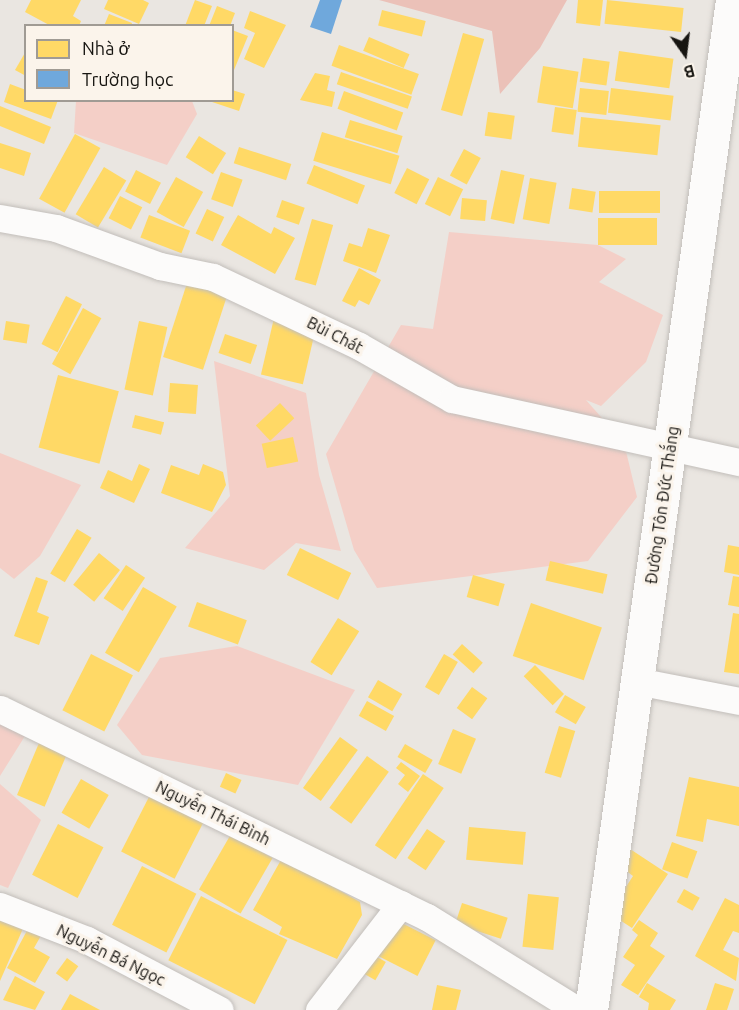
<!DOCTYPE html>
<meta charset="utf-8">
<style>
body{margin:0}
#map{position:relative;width:739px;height:1010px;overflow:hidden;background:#eae6e1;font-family:Ubuntu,sans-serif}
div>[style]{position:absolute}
.green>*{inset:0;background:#f4cfc7}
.forest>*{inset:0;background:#ebc1b8}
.homes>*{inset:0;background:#ffd966;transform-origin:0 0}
.schools>*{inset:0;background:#6fa8dc}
.roads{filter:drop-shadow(0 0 2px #c2beba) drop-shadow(0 0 2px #c2beba)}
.minor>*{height:27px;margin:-13.5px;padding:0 13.5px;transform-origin:13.5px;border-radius:13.5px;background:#fcfbfa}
.tertiary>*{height:33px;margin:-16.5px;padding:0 16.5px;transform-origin:16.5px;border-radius:16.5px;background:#fcfbfa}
span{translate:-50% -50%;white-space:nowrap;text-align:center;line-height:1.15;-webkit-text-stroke:6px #fbf4eb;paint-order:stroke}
.street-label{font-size:16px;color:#171511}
.legend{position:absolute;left:24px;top:24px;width:210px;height:78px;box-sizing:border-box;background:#fbf4eb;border:2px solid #a09b94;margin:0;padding:8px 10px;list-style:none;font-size:18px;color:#171511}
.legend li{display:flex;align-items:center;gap:12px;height:30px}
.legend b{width:30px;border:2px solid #a09b94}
.north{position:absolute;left:655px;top:24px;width:60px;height:60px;-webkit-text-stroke:4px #fbf4eb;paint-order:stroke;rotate:166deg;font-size:16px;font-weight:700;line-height:24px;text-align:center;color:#171511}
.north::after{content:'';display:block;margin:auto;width:21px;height:27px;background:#171511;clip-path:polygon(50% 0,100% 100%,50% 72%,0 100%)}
</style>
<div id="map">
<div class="green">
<div style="clip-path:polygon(76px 101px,192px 101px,197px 114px,167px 165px,74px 133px)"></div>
<div style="clip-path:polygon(449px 232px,598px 245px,626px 259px,599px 282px,663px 315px,646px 362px,601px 406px,586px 400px,624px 443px,637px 497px,588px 561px,377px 588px,354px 550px,326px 454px,401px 325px,433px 329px)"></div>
<div style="clip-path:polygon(214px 361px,306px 393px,319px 475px,341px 551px,296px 543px,264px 570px,185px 548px,230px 496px)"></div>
<div style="clip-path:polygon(0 453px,81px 485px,40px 556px,14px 579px,0 568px)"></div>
<div style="clip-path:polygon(237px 646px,355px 690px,298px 785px,142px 755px,117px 725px,160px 658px)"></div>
<div style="clip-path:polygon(0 715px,25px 736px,0 776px)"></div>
<div style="clip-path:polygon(0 784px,41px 820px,8px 888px,0 885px)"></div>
</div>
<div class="forest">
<div style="clip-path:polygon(379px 0,567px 0,540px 48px,500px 94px,492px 31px)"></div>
</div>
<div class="homes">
<div style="clip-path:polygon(31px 0,81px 0,73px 16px,81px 21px,79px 26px,51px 26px,25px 12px)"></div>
<div style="clip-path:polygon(108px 0,143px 0,149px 3px,139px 24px,104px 9px)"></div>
<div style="clip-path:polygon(195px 0,212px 6px,204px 26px,185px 26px)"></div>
<div style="clip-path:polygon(578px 0,603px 0,600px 26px,576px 23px)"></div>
<div style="left:607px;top:0;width:77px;height:24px;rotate:6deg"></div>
<div style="clip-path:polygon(217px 6px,235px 13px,230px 26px,209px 26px)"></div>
<div style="left:382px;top:10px;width:45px;height:16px;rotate:14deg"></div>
<div style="clip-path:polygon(250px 11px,286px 25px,264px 68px,244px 59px,255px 33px,244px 28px)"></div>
<div style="clip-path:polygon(109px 14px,132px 23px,131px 26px,104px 26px)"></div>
<div style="clip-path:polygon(232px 30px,248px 36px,234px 70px,232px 69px)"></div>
<div style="left:463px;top:33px;width:22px;height:80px;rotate:16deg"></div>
<div style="left:369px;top:37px;width:44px;height:15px;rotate:23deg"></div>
<div style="left:339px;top:45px;width:85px;height:22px;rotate:20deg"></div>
<div style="clip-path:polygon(26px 51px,26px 76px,15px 70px)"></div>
<div style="left:619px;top:51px;width:55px;height:30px;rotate:8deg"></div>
<div style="left:583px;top:58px;width:27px;height:24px;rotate:8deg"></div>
<div style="left:543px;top:66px;width:36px;height:37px;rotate:9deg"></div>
<div style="left:341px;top:72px;width:75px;height:13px;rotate:19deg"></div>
<div style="clip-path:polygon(315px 73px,330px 76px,327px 90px,335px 92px,332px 107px,300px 100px)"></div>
<div style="clip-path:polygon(10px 84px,26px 90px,26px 100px,58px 100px,51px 119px,4px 102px)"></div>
<div style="left:580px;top:88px;width:29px;height:24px;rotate:6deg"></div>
<div style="left:611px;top:88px;width:63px;height:25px;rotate:7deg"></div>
<div style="clip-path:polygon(232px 90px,245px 94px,239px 111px,209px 101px,232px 100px)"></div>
<div style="left:344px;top:91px;width:63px;height:19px;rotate:20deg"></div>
<div style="clip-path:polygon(0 106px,51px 127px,44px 144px,0 126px)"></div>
<div style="left:555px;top:107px;width:22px;height:25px;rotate:8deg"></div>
<div style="left:488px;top:112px;width:27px;height:24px;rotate:8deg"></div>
<div style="left:581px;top:117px;width:80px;height:30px;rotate:6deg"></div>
<div style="left:350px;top:120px;width:55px;height:18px;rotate:17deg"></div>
<div style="left:322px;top:132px;width:81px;height:30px;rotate:17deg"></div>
<div style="left:75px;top:134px;width:29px;height:74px;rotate:29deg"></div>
<div style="left:199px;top:136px;width:32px;height:25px;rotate:32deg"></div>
<div style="clip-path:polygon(0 143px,31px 153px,24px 176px,0 168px)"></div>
<div style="left:239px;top:147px;width:55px;height:17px;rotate:18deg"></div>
<div style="left:464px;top:149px;width:19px;height:30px;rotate:28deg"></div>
<div style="left:314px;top:165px;width:55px;height:20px;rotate:22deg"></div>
<div style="left:104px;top:167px;width:26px;height:55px;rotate:31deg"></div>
<div style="left:407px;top:168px;width:25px;height:28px;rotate:27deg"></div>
<div style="left:136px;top:170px;width:28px;height:24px;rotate:27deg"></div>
<div style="left:501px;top:170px;width:24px;height:50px;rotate:12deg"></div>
<div style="left:221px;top:172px;width:23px;height:29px;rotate:20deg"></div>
<div style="left:176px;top:177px;width:31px;height:40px;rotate:29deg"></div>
<div style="left:438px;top:177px;width:28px;height:30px;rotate:26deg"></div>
<div style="left:530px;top:178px;width:27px;height:42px;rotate:10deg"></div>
<div style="left:572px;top:188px;width:24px;height:21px;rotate:9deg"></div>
<div style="left:660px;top:191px;width:22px;height:61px;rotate:90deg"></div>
<div style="left:120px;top:196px;width:25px;height:25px;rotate:27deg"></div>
<div style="left:462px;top:198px;width:25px;height:21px;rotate:5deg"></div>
<div style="left:282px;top:200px;width:24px;height:18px;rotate:19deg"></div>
<div style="left:207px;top:209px;width:19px;height:27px;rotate:25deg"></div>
<div style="left:149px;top:215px;width:44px;height:24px;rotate:21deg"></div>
<div style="clip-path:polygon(238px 215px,271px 234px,274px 227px,295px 238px,275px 274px,221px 245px)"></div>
<div style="left:598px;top:218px;width:59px;height:27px"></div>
<div style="left:312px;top:219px;width:22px;height:63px;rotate:16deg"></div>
<div style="clip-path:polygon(368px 228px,390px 235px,376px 273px,343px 261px,349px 243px,362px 247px)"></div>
<div style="clip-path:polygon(359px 268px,381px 280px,369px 305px,359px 300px,355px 307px,342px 301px)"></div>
<div style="left:189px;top:277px;width:42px;height:84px;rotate:18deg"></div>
<div style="left:66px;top:296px;width:18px;height:54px;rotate:27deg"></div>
<div style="left:83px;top:308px;width:21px;height:64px;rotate:29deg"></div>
<div style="left:274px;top:318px;width:43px;height:58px;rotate:13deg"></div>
<div style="left:6px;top:321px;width:24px;height:19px;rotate:9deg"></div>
<div style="left:139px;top:321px;width:29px;height:70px;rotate:12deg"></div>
<div style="left:225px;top:334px;width:34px;height:20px;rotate:19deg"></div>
<div style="left:58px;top:375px;width:63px;height:75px;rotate:15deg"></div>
<div style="left:170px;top:383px;width:28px;height:29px;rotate:4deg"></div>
<div style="left:280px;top:403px;width:21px;height:33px;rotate:47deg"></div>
<div style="left:135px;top:415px;width:30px;height:13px;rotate:14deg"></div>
<div style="left:293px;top:437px;width:25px;height:32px;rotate:78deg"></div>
<div style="clip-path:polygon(139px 464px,150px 469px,134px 503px,100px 488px,108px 470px,132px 481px)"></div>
<div style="clip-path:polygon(203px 464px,223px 472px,226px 485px,212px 512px,161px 493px,171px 465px,199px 475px)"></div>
<div style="left:77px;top:529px;width:17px;height:52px;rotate:31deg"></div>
<div style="clip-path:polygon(728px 545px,739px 547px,739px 575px,724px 572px)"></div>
<div style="left:300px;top:548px;width:57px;height:30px;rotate:26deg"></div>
<div style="left:99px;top:553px;width:27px;height:41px;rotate:39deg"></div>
<div style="left:550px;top:561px;width:59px;height:20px;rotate:13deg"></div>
<div style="left:126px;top:565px;width:23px;height:40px;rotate:34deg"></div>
<div style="left:473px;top:575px;width:33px;height:23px;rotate:16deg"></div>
<div style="clip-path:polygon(733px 576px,739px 577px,739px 607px,728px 605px)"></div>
<div style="clip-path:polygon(36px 577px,48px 581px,37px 612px,49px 617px,39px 645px,14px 636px)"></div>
<div style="left:143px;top:587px;width:39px;height:76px;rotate:30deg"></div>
<div style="left:197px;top:602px;width:53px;height:26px;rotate:20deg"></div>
<div style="left:531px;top:603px;width:75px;height:56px;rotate:19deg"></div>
<div style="clip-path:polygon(733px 613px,739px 614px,739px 674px,724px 672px)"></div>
<div style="left:338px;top:618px;width:25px;height:52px;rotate:32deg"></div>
<div style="left:462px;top:644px;width:28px;height:14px;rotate:42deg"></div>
<div style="left:91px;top:654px;width:47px;height:63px;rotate:27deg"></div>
<div style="left:444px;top:654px;width:16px;height:38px;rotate:30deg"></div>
<div style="left:535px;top:665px;width:41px;height:16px;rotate:45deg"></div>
<div style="left:378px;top:680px;width:28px;height:20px;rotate:30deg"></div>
<div style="left:472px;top:687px;width:19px;height:26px;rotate:36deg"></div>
<div style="left:565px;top:695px;width:24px;height:20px;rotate:30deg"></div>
<div style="left:367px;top:701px;width:31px;height:17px;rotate:29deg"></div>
<div style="left:559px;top:726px;width:17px;height:49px;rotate:17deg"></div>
<div style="left:453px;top:729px;width:25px;height:38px;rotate:23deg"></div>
<div style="left:42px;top:736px;width:30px;height:64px;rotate:23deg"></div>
<div style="left:340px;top:737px;width:22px;height:63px;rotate:36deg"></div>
<div style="left:405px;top:744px;width:32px;height:15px;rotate:30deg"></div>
<div style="left:367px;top:756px;width:27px;height:64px;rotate:36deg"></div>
<div style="clip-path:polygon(401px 762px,420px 776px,408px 792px,398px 784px,405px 775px,396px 768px)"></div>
<div style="left:226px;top:773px;width:17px;height:15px;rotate:24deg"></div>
<div style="left:423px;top:774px;width:25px;height:86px;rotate:34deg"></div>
<div style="clip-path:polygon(689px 777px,739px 787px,739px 826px,707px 819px,703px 842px,676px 836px)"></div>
<div style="left:81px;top:779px;width:32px;height:39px;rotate:30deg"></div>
<div style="left:152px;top:791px;width:60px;height:68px;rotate:27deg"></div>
<div style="left:58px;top:824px;width:51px;height:57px;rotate:27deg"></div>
<div style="left:469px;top:827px;width:57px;height:33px;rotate:5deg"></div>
<div style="left:427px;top:829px;width:22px;height:35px;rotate:34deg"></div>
<div style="left:231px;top:834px;width:48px;height:64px;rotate:30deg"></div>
<div style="left:672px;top:842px;width:27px;height:29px;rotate:20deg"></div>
<div style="clip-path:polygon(627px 847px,668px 874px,632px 928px,609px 913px,633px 876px,625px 870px)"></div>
<div style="clip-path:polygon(282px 858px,360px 902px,362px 915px,337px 959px,279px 934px,282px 927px,253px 910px)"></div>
<div style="left:142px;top:866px;width:61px;height:66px;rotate:27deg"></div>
<div style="left:684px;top:889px;width:18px;height:15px;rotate:29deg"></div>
<div style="left:528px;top:894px;width:31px;height:53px;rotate:6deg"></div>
<div style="left:201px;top:896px;width:97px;height:72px;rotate:27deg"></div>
<div style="clip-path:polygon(725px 898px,739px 905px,739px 933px,733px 931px,723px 950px,739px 958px,736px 981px,695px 956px)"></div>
<div style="left:462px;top:903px;width:48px;height:22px;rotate:18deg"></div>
<div style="clip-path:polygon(0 913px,25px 924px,0 981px)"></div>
<div style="left:392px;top:918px;width:49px;height:40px;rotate:27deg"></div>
<div style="clip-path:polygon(639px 920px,658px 933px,650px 946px,665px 956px,638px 995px,621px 985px,635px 965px,623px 957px,638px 935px,632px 930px)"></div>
<div style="clip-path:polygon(30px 925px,43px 932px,34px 948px,50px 957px,35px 983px,7px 968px)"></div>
<div style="left:372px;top:954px;width:16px;height:21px;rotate:30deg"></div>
<div style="left:67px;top:958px;width:14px;height:19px;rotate:36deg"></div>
<div style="clip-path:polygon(15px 976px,45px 992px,35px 1010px,3px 1000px)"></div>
<div style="clip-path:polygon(647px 983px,676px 1000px,670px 1010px,648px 1010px,649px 1003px,639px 997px)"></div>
<div style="clip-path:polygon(715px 983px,734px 989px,727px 1010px,706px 1010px)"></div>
<div style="clip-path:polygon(437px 985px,461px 990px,456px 1010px,432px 1010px)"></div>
<div style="clip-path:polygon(70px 994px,100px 1010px,61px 1010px)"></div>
</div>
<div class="schools">
<div style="clip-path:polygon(320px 0,342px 0,331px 34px,310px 27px)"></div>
</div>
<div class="roads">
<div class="minor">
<div style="left:0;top:218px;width:57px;rotate:10.1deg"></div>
<div style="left:56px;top:228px;width:111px;rotate:20.1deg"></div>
<div style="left:160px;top:266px;width:54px;rotate:11.7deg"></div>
<div style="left:213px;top:277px;width:161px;rotate:25.3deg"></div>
<div style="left:359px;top:346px;width:107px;rotate:29.7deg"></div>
<div style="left:452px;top:399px;width:294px;rotate:12.4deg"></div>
<div style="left:637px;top:681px;width:104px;rotate:11.1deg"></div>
<div style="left:0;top:709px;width:475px;rotate:26deg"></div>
<div style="left:427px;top:917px;width:176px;rotate:31.8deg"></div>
<div style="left:0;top:906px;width:93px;rotate:21.3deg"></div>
<div style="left:87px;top:940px;width:150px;rotate:27.8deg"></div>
<div style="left:319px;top:1010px;width:134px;rotate:-52.3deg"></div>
</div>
<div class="tertiary">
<div style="left:591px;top:1010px;width:1020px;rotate:-82.05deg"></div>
</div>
</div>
<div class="street-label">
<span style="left:335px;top:335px;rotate:27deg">Bùi Chát</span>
<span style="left:662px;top:505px;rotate:-82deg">Đường Tôn Đức Thắng</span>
<span style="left:213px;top:813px;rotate:26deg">Nguyễn Thái Bình</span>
<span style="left:111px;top:955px;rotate:26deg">Nguyễn Bá Ngọc</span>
</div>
<ul class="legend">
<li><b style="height:16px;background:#ffd966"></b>Nhà ở</li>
<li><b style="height:16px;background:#6fa8dc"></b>Trường học</li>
</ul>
<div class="north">B</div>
</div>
